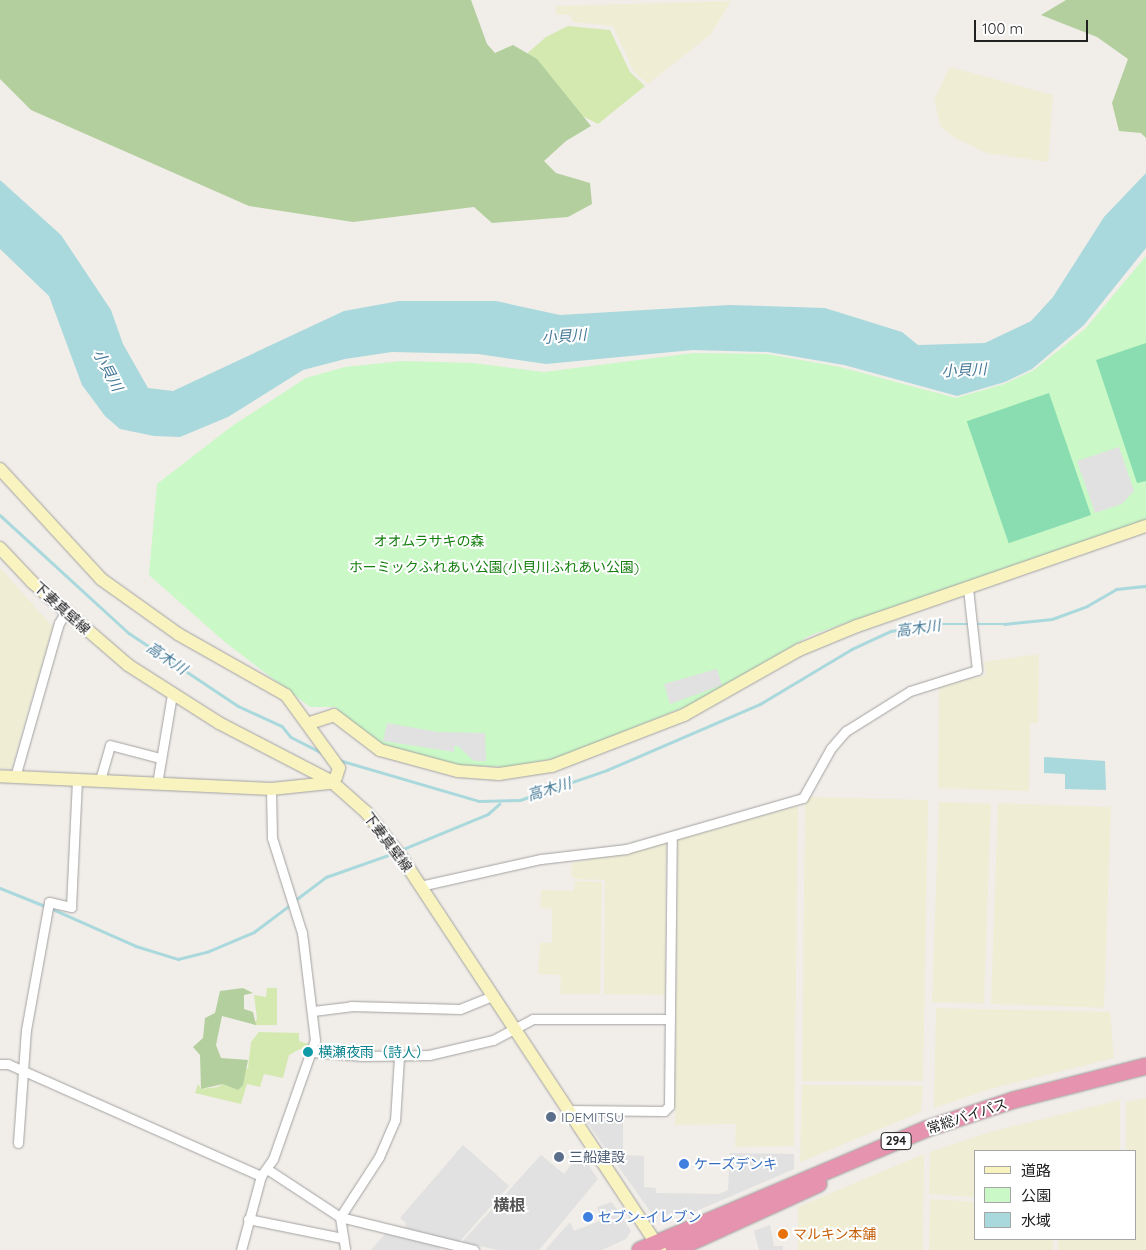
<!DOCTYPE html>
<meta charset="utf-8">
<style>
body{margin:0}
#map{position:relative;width:1146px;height:1250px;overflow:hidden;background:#f1ede8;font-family:Quicksand,"Noto Sans JP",sans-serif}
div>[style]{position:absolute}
.farmland>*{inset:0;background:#efedd4;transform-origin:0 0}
.grass>*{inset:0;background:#d4e9b0}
.forest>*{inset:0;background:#b3cf9e}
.park>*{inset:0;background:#caf8c7}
.pitch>*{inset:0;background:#89ddb1;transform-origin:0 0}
.parking>*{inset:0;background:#e1e1e1}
.water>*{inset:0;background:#aad9dd}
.stream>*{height:2.5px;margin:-1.25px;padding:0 1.25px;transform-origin:1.25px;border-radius:1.25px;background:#aad9dd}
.roads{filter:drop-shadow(0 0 1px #a2a2a2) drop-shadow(0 0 1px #a2a2a2)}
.street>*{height:9px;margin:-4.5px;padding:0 4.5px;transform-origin:4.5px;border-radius:4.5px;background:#fff}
.secondary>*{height:12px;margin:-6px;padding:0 6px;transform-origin:6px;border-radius:6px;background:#f8f3bf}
.highway>*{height:16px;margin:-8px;padding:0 8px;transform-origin:8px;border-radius:8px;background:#e593ae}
.dots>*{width:14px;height:14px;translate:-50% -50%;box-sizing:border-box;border:2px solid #fff;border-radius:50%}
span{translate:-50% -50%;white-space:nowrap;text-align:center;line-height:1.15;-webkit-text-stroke:4px #fff;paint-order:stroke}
.shield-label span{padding:1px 4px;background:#fff;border:1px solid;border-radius:4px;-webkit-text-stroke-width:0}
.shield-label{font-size:12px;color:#212121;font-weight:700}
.park-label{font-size:14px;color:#157f0f}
.street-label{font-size:14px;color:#212121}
.culture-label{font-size:14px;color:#0d838f}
.left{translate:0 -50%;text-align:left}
.service-label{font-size:14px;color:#4e5e75}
.shop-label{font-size:14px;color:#366cbe}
.food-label{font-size:14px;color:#c56008}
.water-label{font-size:15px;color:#467a97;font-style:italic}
.quarter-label{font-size:16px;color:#545454;font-weight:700}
.legend{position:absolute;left:974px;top:1150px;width:162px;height:90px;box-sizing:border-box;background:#fff;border:1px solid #a6a6a6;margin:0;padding:6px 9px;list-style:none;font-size:15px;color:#212121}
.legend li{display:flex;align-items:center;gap:10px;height:25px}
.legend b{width:25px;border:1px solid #a6a6a6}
.scale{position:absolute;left:974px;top:20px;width:114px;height:22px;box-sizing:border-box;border:2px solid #212121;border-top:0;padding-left:6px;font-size:15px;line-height:18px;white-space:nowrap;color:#212121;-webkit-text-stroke:4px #fff;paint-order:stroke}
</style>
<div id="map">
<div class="farmland">
<div style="clip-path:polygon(731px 1px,711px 34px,648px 84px,634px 72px,613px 26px,573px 22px,570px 15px,556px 14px,556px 6px)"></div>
<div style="clip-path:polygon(950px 67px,1053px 95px,1048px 162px,987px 153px,955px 138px,941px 127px,934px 100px)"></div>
<div style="clip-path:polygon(0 568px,53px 627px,11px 769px,0 768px)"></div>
<div style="clip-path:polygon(1039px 654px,1038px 723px,1030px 723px,1029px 791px,938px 788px,939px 687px,986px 675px,984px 662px)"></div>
<div style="clip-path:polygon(808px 797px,928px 800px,923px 1081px,802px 1081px,805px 801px)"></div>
<div style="left:939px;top:802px;width:52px;height:200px;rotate:2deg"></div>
<div style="left:998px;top:803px;width:113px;height:201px;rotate:2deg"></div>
<div style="clip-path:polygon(798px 806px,794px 1146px,735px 1147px,736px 1124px,675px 1125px,677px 840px)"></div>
<div style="clip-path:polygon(666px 843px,665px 995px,604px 994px,605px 880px,576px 879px,571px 876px,572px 863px)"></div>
<div style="clip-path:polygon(575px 881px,602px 882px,600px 994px,560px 994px,561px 975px,538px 974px,540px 943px,552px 943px,552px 909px,540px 907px,541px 890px,574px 891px)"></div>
<div style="clip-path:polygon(936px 1008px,1110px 1012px,1114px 1058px,990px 1089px,934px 1108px)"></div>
<div style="clip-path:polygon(802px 1085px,923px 1086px,921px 1112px,800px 1162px)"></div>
<div style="clip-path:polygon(1146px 1098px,1146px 1250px,1058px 1250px,1058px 1239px,1135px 1239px,1135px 1151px,1126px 1151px,1126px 1102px)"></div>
<div style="clip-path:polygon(1120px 1100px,1120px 1151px,975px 1151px,975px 1197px,929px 1194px,930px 1152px,990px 1132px)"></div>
<div style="clip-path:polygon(924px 1154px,923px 1250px,798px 1250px,798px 1207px)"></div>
<div style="clip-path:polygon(930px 1199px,975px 1202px,975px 1239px,1053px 1239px,1053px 1250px,929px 1250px)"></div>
</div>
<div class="grass">
<div style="clip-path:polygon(568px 26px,610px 30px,630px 72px,645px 86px,598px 124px,565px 107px,523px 57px,546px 37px)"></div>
<div style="clip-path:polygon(267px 988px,277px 988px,277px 1025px,253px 1025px,257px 1019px,254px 995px,266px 997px)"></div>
<div style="clip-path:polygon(259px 1032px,299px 1033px,299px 1041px,308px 1044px,311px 1041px,308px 1050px,300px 1049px,289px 1055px,283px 1078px,264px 1074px,260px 1087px,247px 1084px,241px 1104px,195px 1093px,198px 1084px,201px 1089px,218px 1087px,248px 1068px,251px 1042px)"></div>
</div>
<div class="forest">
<div style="clip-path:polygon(0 0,471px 0,487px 44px,495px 53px,513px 45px,537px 59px,591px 126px,566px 141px,544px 161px,556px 173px,590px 183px,592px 204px,568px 217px,492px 223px,474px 207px,353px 222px,249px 206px,31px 110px,0 79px)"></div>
<div style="clip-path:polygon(1066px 0,1146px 0,1146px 138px,1141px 133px,1119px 131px,1112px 103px,1128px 59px,1097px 37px,1041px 15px)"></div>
<div style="clip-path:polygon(243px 988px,253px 993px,244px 995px,244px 1009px,253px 1012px,256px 1025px,222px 1016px,216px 1045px,221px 1058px,248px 1060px,243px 1085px,238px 1090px,223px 1084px,201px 1089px,200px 1055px,193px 1047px,203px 1038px,205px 1018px,215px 1013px,220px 991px)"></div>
</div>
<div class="park">
<div style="clip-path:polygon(1146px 256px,1146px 520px,811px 635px,694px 703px,562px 757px,508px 767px,460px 765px,409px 755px,375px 741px,335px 707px,310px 707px,226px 643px,149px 575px,157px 484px,232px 426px,306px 378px,345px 367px,402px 361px,473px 363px,544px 372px,694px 353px,767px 354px,840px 367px,956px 398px,1004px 384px,1034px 370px,1085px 329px)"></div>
</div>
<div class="pitch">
<div style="clip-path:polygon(1146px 343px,1146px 481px,1137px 483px,1096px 360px)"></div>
<div style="left:1049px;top:393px;width:129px;height:87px;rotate:71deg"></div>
</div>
<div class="parking">
<div style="clip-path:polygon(1119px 447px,1134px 491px,1122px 504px,1095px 513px,1077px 461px)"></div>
<div style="clip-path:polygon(717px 669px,722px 685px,670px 704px,664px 684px)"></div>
<div style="clip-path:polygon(387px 723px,438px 732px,485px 733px,486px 761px,474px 761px,458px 746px,454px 746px,454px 752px,383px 741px)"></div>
<div style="clip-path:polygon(591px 1115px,623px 1116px,623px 1155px,644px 1156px,644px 1187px,656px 1188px,656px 1193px,719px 1194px,728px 1190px,730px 1153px,794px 1154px,794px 1169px,687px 1215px,652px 1214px,586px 1121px)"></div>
<div style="clip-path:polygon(463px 1145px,509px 1186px,459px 1242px,405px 1228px,406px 1223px,400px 1218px)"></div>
<div style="clip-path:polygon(580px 1153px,598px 1179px,539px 1250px,498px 1250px,462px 1242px,541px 1155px,564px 1174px)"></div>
<div style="clip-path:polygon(612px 1202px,631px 1231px,626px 1239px,602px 1250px,545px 1250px,570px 1222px,574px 1231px,602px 1220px,597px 1207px)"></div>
<div style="clip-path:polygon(770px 1225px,774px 1246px,783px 1246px,783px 1250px,759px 1250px,754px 1231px)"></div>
<div style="clip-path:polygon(385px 1234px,441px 1246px,440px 1250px,371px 1250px)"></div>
</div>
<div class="water">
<div style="clip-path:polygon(1146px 173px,1146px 248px,1084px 325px,1032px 369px,1005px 382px,957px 396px,844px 365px,768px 352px,693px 350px,546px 364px,478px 354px,392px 352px,345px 359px,303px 370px,228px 417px,180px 437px,154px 436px,120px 429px,105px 416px,82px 385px,49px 296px,0 249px,0 180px,61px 235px,111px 310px,123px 344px,148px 388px,173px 391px,344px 311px,399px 301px,496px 301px,560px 315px,729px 305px,825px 308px,902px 332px,918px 345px,985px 343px,1031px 321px,1053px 297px,1104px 217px)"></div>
<div style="clip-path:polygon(1044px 757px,1105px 761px,1106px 790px,1065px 789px,1065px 774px,1044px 773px)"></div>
</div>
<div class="stream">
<div style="left:0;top:515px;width:175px;rotate:42.5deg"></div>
<div style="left:129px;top:633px;width:131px;rotate:33.8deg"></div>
<div style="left:238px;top:706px;width:48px;rotate:24.4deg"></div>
<div style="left:282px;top:726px;width:14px;rotate:51deg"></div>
<div style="left:291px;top:737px;width:35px;rotate:27deg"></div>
<div style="left:339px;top:760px;width:146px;rotate:16.3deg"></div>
<div style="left:479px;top:801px;width:41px;rotate:-1.4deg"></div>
<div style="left:520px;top:800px;width:92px;rotate:-19deg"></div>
<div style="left:607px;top:770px;width:167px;rotate:-23.3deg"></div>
<div style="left:760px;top:704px;width:107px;rotate:-30.9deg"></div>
<div style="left:852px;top:649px;width:43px;rotate:-24.8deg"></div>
<div style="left:891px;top:631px;width:40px;rotate:-10deg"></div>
<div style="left:930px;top:624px;width:74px"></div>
<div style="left:1004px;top:624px;width:48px;rotate:-5.9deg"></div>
<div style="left:1052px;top:619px;width:37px;rotate:-20deg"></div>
<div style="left:1087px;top:606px;width:34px;rotate:-30deg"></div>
<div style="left:1116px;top:589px;width:30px;rotate:-6deg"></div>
<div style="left:401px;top:850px;width:94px;rotate:-22.5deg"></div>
<div style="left:488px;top:814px;width:15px;rotate:-42deg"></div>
<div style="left:0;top:888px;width:48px;rotate:21.8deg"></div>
<div style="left:294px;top:901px;width:40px;rotate:-37deg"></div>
<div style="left:326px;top:877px;width:72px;rotate:-19.4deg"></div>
<div style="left:50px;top:908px;width:94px;rotate:23.8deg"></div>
<div style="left:136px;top:946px;width:44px;rotate:17.2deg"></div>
<div style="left:178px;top:959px;width:30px;rotate:-14deg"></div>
<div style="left:207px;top:952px;width:51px;rotate:-23.1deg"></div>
<div style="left:254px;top:932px;width:45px;rotate:-36.9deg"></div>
</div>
<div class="roads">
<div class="street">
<div style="left:15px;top:777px;width:160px;rotate:-74.1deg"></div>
<div style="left:59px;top:623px;width:13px;rotate:-58deg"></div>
<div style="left:100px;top:780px;width:36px;rotate:-74deg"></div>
<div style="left:110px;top:745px;width:52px;rotate:14.6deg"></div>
<div style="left:157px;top:784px;width:91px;rotate:-80.5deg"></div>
<div style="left:420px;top:886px;width:124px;rotate:-12.6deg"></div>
<div style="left:541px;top:859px;width:86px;rotate:-6.7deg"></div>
<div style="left:626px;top:849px;width:184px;rotate:-16.1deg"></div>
<div style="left:803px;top:798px;width:57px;rotate:-60.8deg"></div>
<div style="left:831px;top:748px;width:23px;rotate:-49deg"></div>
<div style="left:846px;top:731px;width:75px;rotate:-32deg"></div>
<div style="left:910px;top:691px;width:70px;rotate:-17.4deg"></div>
<div style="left:977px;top:670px;width:82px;rotate:-96.3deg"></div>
<div style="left:313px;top:1011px;width:38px;rotate:-7deg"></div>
<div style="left:351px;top:1006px;width:109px;rotate:1.6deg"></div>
<div style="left:460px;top:1009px;width:35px;rotate:-22deg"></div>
<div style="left:313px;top:1052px;width:50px;rotate:4.6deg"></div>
<div style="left:363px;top:1056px;width:66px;rotate:-0.9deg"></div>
<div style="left:429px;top:1055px;width:66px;rotate:-13.2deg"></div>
<div style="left:493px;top:1040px;width:45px;rotate:-27.7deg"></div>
<div style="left:533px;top:1019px;width:137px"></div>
<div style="left:399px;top:1057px;width:63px;rotate:93.6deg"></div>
<div style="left:395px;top:1120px;width:40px;rotate:113.4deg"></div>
<div style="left:379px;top:1157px;width:72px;rotate:123deg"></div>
<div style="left:340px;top:1217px;width:138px;rotate:13.8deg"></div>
<div style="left:0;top:1064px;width:8px"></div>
<div style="left:8px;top:1064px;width:277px;rotate:23.9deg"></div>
<div style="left:567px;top:1110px;width:97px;rotate:0.6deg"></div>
<div style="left:664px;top:1111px;width:7px;rotate:-45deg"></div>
<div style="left:669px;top:1106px;width:268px;rotate:-89.4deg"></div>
<div style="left:18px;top:1143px;width:113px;rotate:-86deg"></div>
<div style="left:26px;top:1030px;width:130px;rotate:-79.8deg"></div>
<div style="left:49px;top:902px;width:23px;rotate:13deg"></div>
<div style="left:71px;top:907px;width:128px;rotate:-87.3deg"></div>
<div style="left:267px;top:1169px;width:87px;rotate:33.3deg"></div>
<div style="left:340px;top:1217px;width:33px;rotate:81deg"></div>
<div style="left:248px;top:1219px;width:96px;rotate:11.4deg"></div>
<div style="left:241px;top:1250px;width:77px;rotate:-74.9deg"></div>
<div style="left:261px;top:1176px;width:21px;rotate:-55deg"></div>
<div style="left:273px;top:1159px;width:126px;rotate:-70.6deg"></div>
<div style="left:315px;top:1040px;width:108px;rotate:-96.9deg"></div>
<div style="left:302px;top:933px;width:100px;rotate:-107.5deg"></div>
<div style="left:272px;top:838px;width:49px;rotate:-91.2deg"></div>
</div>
<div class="secondary">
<div style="left:0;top:469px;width:149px;rotate:47.4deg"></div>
<div style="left:101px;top:579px;width:95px;rotate:35.5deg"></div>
<div style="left:178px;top:634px;width:124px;rotate:29.5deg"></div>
<div style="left:286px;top:695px;width:90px;rotate:54deg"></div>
<div style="left:339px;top:768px;width:9px;rotate:108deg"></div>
<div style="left:336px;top:777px;width:9px;rotate:139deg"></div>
<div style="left:329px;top:783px;width:58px;rotate:174.1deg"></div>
<div style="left:271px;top:789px;width:271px;rotate:-177.3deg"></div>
<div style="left:0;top:548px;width:47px;rotate:46.7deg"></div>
<div style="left:32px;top:582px;width:127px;rotate:40.8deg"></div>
<div style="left:128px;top:665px;width:108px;rotate:32.5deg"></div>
<div style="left:219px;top:723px;width:126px;rotate:27.4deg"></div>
<div style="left:331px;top:781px;width:47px;rotate:41.5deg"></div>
<div style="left:366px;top:812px;width:55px;rotate:51.7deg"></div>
<div style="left:400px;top:855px;width:473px;rotate:56.6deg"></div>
<div style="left:310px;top:723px;width:25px;rotate:-18deg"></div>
<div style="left:334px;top:715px;width:58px;rotate:37.3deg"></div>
<div style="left:380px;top:750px;width:81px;rotate:15.1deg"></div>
<div style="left:458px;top:771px;width:41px;rotate:4.2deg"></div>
<div style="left:499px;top:774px;width:54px;rotate:-8.6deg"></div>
<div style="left:552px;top:766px;width:142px;rotate:-21.1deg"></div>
<div style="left:684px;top:715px;width:132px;rotate:-29.5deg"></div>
<div style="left:799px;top:650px;width:63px;rotate:-22.5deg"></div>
<div style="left:857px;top:626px;width:306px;rotate:-19.1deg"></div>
</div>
<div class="highway">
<div style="left:640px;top:1250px;width:311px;rotate:-22.9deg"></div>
<div style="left:926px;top:1129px;width:93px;rotate:-18.2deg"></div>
<div style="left:1014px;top:1100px;width:136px;rotate:-14.4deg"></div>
<div style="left:674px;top:1250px;width:159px;rotate:-24.5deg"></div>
</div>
</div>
<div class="dots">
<div style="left:308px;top:1052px;background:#0f9aa8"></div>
<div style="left:551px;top:1117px;background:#5c6f8a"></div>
<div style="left:559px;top:1157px;background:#5c6f8a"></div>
<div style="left:684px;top:1164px;background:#3f7fe0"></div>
<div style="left:588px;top:1217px;background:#3f7fe0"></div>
<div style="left:783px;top:1234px;background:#e8710a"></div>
</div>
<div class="shield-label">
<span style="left:896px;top:1141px">294</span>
</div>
<div class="park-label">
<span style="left:429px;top:541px">オオムラサキの森</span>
<span style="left:494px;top:567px">ホーミックふれあい公園(小貝川ふれあい公園)</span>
</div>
<div class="street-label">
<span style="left:62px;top:608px;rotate:42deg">下妻真壁線</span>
<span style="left:388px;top:842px;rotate:53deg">下妻真壁線</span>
<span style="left:967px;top:1116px;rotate:-18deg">常総バイパス</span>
</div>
<div class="culture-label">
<span class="left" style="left:318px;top:1052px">横瀬夜雨（詩人）</span>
</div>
<div class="service-label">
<span class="left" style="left:561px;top:1117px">IDEMITSU</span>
<span class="left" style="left:569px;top:1157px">三船建設</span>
</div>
<div class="shop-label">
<span class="left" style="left:694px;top:1164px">ケーズデンキ</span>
<span class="left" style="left:598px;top:1217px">セブン-イレブン</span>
</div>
<div class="food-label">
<span class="left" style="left:793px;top:1234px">マルキン本舗</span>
</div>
<div class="water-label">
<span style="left:564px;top:336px;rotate:-4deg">小貝川</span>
<span style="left:108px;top:370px;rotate:62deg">小貝川</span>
<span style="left:964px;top:370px;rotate:-3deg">小貝川</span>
<span style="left:918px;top:628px;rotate:-8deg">高木川</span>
<span style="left:167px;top:658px;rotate:34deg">高木川</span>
<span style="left:549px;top:789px;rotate:-17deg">高木川</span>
</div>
<div class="quarter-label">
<span style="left:509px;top:1205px">横根</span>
</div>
<ul class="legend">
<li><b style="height:6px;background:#f8f3bf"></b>道路</li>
<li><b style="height:14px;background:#caf8c7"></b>公園</li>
<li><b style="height:14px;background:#aad9dd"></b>水域</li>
</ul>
<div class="scale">100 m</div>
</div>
